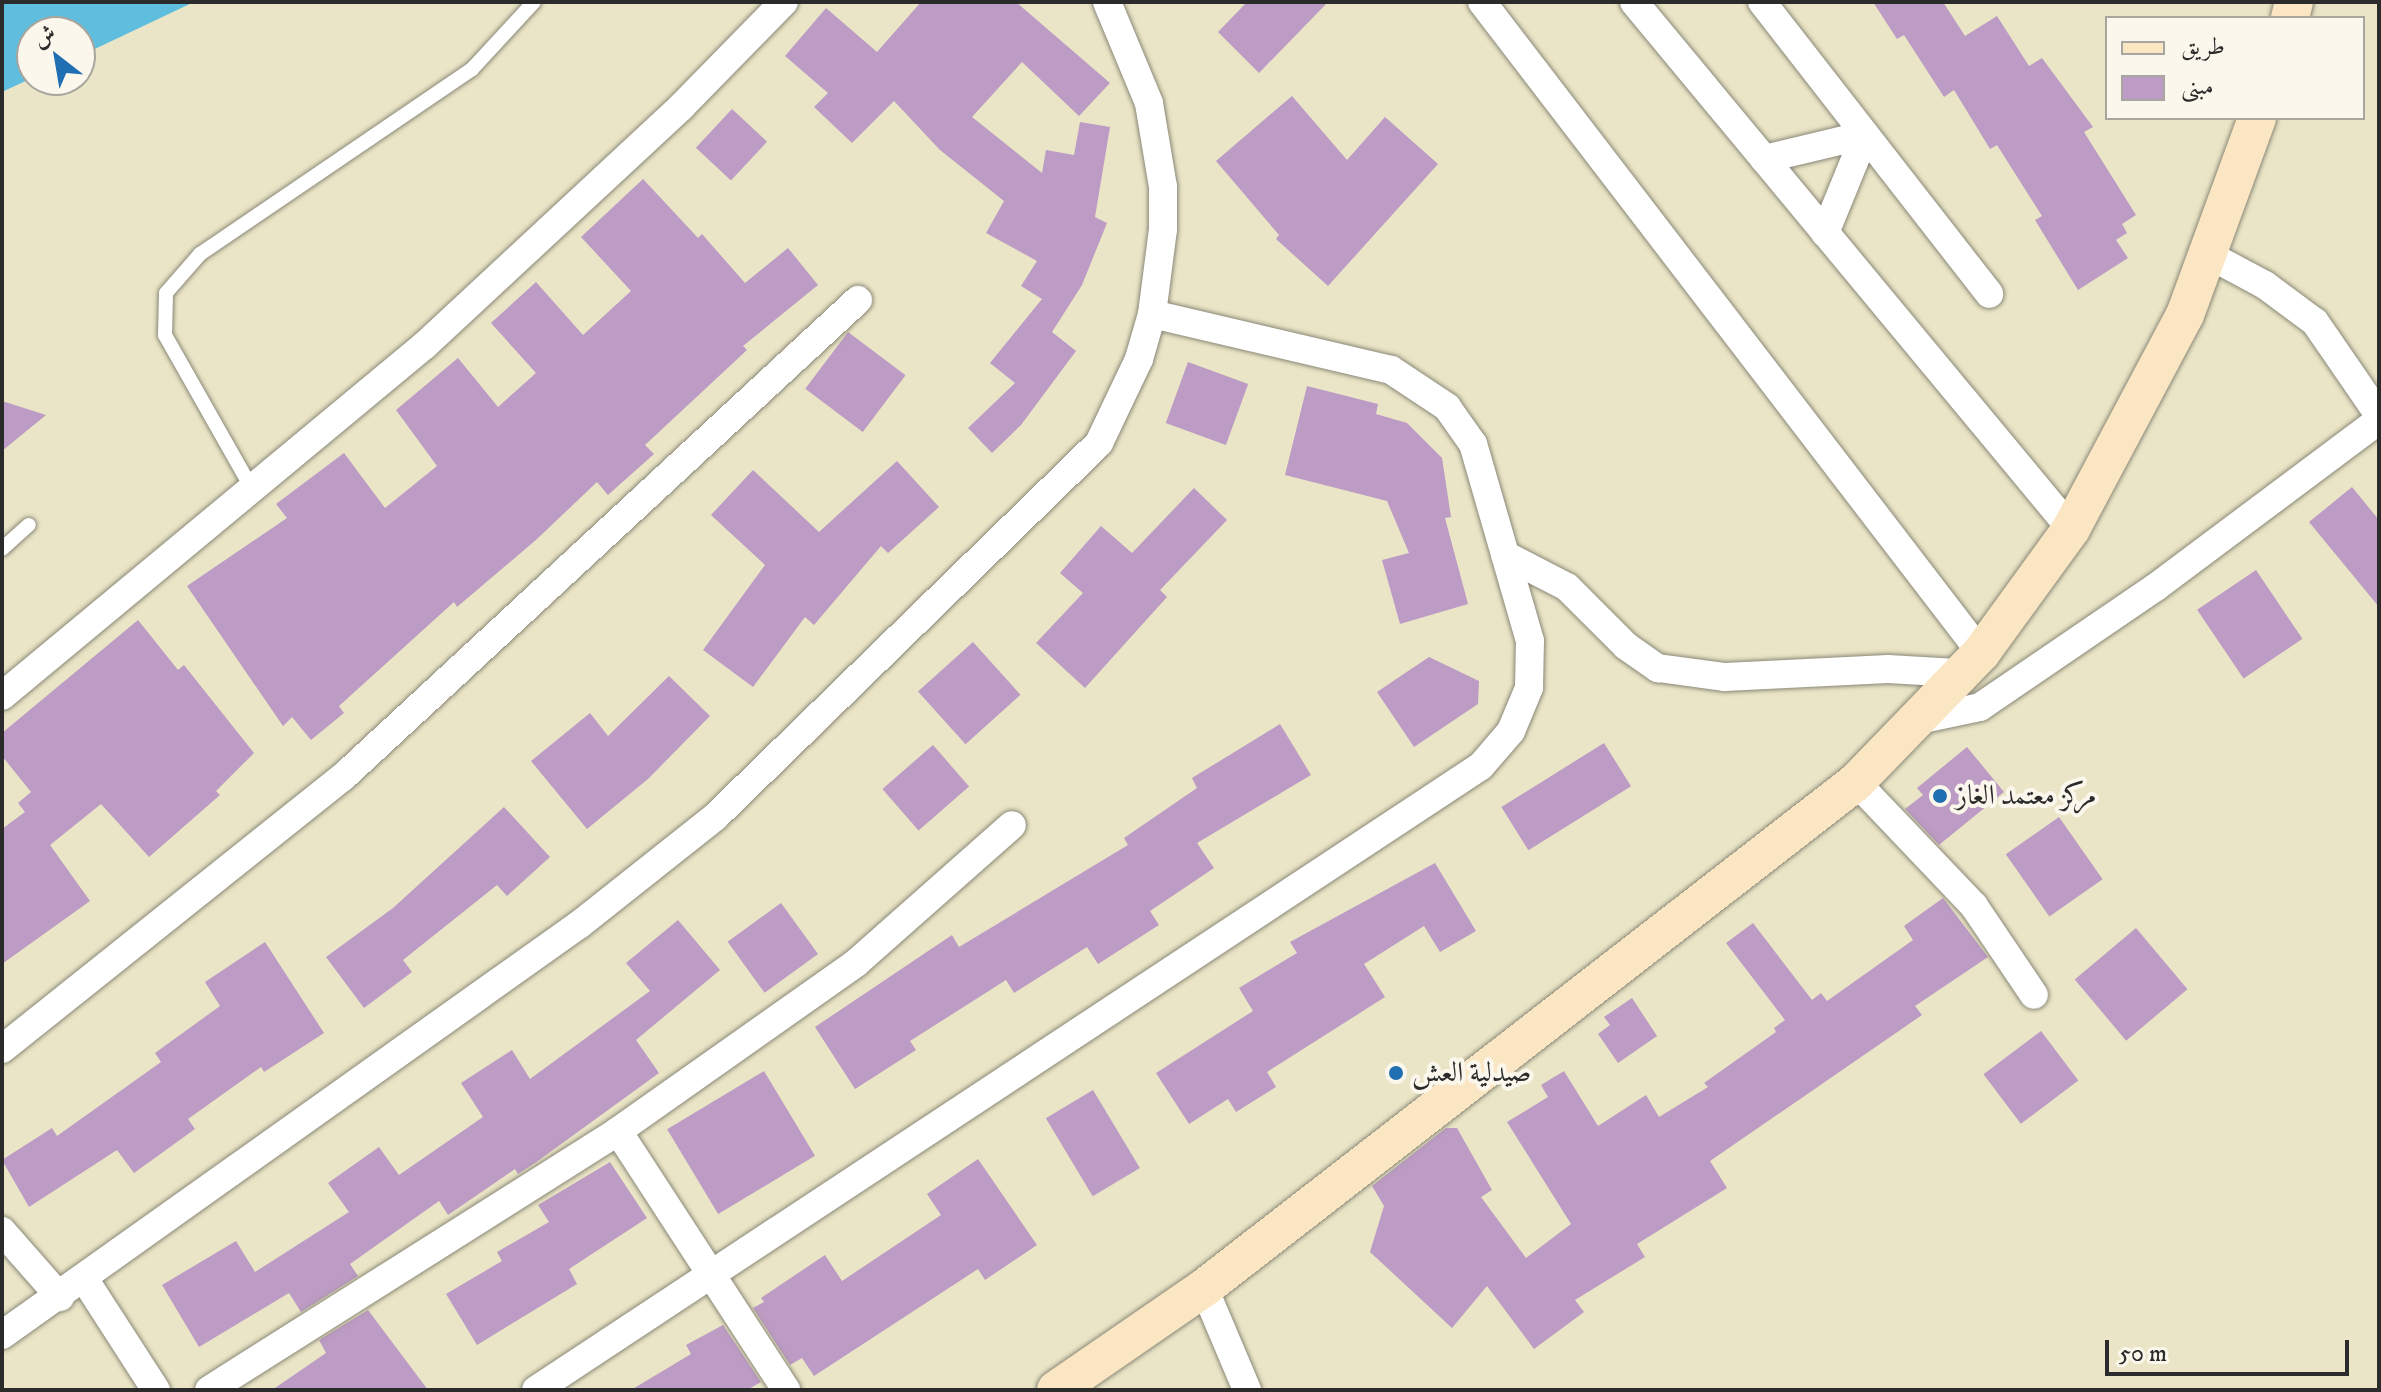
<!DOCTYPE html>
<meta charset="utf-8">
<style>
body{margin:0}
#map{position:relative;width:2381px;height:1392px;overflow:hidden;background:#eae5c6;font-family:"IM FELL DW Pica",Amiri,serif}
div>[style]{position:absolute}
.water>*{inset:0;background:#5fbedd}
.building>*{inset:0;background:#bc9bc4;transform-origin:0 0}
.roads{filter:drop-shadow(0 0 2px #8a8878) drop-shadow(0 0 2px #8a8878)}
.service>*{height:14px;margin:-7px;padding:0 7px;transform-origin:7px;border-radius:7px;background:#fff}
.minor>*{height:28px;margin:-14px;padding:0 14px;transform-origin:14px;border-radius:14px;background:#fff}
.secondary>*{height:38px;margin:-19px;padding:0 19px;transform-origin:19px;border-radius:19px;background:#fbe6c3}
.dots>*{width:22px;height:22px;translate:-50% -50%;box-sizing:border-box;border:4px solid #fbf7ec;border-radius:50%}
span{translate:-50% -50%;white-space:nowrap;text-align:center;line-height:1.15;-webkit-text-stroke:8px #fbf7ec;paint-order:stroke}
.poi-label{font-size:28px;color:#2b2b2b}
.left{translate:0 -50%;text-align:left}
.frame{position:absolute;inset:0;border:4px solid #2b2b2b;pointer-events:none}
.legend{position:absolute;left:2105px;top:16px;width:260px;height:104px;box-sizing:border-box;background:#fbf7ec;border:2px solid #a8a59f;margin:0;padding:10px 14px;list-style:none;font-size:24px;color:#2b2b2b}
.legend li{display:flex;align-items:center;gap:16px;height:40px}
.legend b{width:40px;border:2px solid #a8a59f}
.north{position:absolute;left:16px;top:16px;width:80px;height:80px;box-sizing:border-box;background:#fbf7ec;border:2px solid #a8a59f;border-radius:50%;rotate:329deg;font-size:22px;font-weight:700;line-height:32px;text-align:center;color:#2b2b2b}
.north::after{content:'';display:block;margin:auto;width:28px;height:36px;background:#1f6fb2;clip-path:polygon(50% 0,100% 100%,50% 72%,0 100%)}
.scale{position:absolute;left:2105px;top:1340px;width:244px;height:36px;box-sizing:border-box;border:4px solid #2b2b2b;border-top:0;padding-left:10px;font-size:24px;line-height:28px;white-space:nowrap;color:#2b2b2b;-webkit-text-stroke:6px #fbf7ec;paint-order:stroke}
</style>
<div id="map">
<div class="water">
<div style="clip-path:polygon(2px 2px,194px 2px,80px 56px,80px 32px,32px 32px,32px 78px,2px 92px)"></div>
</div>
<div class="building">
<div style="clip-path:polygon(921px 2px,1016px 2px,1110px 83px,1079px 116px,1022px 62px,972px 117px,1042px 173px,1046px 150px,1074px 155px,1080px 122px,1110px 127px,1095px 217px,1107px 223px,1082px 285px,1052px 332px,1076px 351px,1021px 425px,992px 453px,968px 428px,1015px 383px,990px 363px,1042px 299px,1021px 286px,1037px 261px,986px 233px,1004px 201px,940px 150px,894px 101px,852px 143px,814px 107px,828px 93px,785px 56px,826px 8px,877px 52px)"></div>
<div style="clip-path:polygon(1247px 2px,1328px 2px,1259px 73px,1218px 32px)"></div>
<div style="clip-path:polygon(1873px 2px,1943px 2px,1965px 36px,1997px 16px,2029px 66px,2042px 58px,2093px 127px,2084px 132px,2136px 215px,2122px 224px,2127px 233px,2116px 240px,2128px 258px,2078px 290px,2035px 220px,2042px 216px,1997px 145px,1990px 149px,1954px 90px,1944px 97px,1904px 35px,1897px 39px)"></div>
<div style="clip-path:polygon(1292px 96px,1347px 160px,1385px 117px,1438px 164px,1328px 286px,1276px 239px,1279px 235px,1216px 161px)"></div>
<div style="left:732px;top:109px;width:48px;height:53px;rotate:43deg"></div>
<div style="clip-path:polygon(643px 179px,698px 238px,702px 234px,745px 283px,788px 248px,818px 285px,743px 346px,747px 350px,645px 445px,654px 454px,608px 495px,597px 482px,537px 539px,457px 607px,454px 602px,339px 706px,344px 713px,311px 740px,292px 717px,283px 726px,187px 586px,287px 518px,276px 504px,344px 453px,385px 508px,437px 466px,396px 410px,458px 358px,498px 407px,536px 373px,491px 323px,536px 282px,583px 335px,631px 291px,581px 237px)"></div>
<div style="left:848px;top:332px;width:72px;height:71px;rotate:37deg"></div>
<div style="left:1188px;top:362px;width:64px;height:65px;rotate:20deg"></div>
<div style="clip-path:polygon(1307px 386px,1378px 404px,1376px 414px,1407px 423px,1442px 458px,1451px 517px,1445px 518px,1468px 604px,1400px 624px,1382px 560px,1409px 553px,1387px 501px,1285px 475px)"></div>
<div style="clip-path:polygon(2px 401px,46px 415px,2px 451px)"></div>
<div style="clip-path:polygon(897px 461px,939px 507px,888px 553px,881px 546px,814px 625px,805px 617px,753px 687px,703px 650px,765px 565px,711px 515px,753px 470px,819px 532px)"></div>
<div style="clip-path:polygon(2352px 487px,2379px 520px,2379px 607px,2309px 522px)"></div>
<div style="clip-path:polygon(1194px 488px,1227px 520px,1160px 590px,1167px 597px,1085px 688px,1036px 643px,1083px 593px,1060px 573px,1101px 526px,1132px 553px)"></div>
<div style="left:2256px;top:570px;width:83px;height:71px;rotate:56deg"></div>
<div style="clip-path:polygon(138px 620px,178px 670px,184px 665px,254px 753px,216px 791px,220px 795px,149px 857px,101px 804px,50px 845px,90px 901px,2px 964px,2px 829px,25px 812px,18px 803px,31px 792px,2px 756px,2px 733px)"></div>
<div style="left:973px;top:642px;width:71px;height:74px;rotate:48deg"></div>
<div style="clip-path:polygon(1429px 657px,1479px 681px,1478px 704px,1414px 747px,1377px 692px)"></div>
<div style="clip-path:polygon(669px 676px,710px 716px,648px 779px,587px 829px,531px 761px,590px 713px,608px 736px)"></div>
<div style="clip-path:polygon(1280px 724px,1311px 775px,1197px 843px,1214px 868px,1150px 911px,1159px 925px,1098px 964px,1087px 947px,1014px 993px,1006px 980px,910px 1041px,916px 1050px,855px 1089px,815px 1027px,952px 935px,959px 947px,1128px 845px,1124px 838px,1197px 788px,1192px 778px)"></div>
<div style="left:1604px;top:743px;width:51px;height:121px;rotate:58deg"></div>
<div style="left:933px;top:745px;width:55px;height:67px;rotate:49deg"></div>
<div style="clip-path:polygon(1967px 747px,2004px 792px,1939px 845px,1905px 809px,1923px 795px,1917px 788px)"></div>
<div style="clip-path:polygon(504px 807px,550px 857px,507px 896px,497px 885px,403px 960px,412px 972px,364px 1008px,326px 957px,393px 908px)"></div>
<div style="left:2059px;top:817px;width:76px;height:65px;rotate:55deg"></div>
<div style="clip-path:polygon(1435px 863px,1476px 931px,1440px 952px,1424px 926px,1364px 964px,1385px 997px,1267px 1072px,1276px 1087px,1236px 1112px,1228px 1099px,1189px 1124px,1156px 1073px,1253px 1011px,1239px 988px,1297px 953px,1290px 942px)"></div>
<div style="clip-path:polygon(1943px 898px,1988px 957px,1915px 1006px,1922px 1015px,1710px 1161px,1727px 1188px,1637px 1244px,1645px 1257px,1575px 1300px,1584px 1312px,1534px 1349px,1487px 1286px,1452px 1328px,1370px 1252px,1384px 1206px,1372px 1186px,1446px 1128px,1457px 1128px,1492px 1190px,1481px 1197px,1526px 1258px,1571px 1224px,1507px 1122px,1548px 1097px,1541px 1085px,1564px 1071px,1598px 1126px,1646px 1095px,1659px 1117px,1708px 1087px,1704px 1083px,1776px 1032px,1774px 1028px,1785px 1020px,1726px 943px,1753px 923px,1812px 1000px,1821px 993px,1827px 1001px,1913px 940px,1904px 926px)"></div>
<div style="left:781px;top:903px;width:63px;height:66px;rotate:54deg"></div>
<div style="clip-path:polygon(678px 920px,720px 970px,636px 1040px,659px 1073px,535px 1163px,518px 1174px,515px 1169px,448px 1215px,439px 1201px,350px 1264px,358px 1276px,301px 1312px,289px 1293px,199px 1347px,162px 1285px,236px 1241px,255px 1272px,349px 1212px,328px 1183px,379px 1147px,399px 1175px,483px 1117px,461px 1083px,512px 1050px,530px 1079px,650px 991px,626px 963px)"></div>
<div style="left:2136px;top:928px;width:80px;height:80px;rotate:50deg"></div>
<div style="clip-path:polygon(265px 942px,324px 1033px,264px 1072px,261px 1067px,188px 1119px,195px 1129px,134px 1173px,117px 1150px,29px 1207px,2px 1160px,52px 1128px,57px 1136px,161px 1062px,155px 1053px,220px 1006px,205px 982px)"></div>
<div style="clip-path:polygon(1632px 998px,1657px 1036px,1618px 1063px,1598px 1034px,1610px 1025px,1604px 1017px)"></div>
<div style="left:2041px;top:1031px;width:62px;height:72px;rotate:53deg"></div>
<div style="left:764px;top:1071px;width:99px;height:113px;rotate:59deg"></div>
<div style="left:1093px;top:1090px;width:91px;height:55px;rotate:59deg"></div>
<div style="clip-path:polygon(978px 1159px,1037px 1245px,985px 1280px,978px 1269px,814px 1376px,802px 1358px,790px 1365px,753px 1308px,764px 1302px,761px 1298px,825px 1255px,842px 1281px,941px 1215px,927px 1194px)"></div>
<div style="clip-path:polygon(610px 1162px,647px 1218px,569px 1269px,577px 1284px,477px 1345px,446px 1294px,502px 1261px,497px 1252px,549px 1222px,538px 1205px)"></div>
<div style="clip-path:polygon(368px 1310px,428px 1390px,272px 1390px,326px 1353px,319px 1340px)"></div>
<div style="clip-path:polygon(723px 1325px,761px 1382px,747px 1390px,631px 1390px,691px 1354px,686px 1345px)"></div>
</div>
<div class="roads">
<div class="service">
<div style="left:251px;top:487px;width:175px;rotate:-119.5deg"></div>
<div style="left:165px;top:335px;width:42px;rotate:-88.6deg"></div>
<div style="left:166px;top:293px;width:52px;rotate:-48.9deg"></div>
<div style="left:200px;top:254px;width:329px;rotate:-34.2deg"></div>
<div style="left:472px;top:69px;width:91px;rotate:-47.2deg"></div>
<div style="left:2px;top:549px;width:36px;rotate:-42deg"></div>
</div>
<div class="minor">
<div style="left:1482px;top:2px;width:820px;rotate:52.53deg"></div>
<div style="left:1634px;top:2px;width:685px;rotate:50.33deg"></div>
<div style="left:1762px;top:2px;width:370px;rotate:52.1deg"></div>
<div style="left:1764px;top:159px;width:104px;rotate:-13.4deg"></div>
<div style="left:1865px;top:135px;width:106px;rotate:112.2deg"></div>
<div style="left:2207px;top:254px;width:66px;rotate:28.1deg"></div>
<div style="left:2265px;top:285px;width:62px;rotate:36.5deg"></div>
<div style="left:2315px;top:322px;width:113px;rotate:55.5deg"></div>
<div style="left:1505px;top:555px;width:70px;rotate:27.3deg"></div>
<div style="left:1567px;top:587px;width:83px;rotate:45deg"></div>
<div style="left:1626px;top:646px;width:39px;rotate:35deg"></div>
<div style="left:1658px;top:668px;width:68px;rotate:7.7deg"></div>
<div style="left:1725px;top:677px;width:163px;rotate:-2.8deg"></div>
<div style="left:1888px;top:669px;width:69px;rotate:3.3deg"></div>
<div style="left:2px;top:696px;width:550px;rotate:-39.69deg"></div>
<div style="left:425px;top:345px;width:350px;rotate:-42.9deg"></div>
<div style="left:681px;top:107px;width:147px;rotate:-45.6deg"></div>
<div style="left:1918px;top:720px;width:63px;rotate:-11.8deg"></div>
<div style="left:1980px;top:707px;width:213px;rotate:-34.3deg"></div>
<div style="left:2156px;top:587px;width:279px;rotate:-36.8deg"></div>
<div style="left:1856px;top:782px;width:171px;rotate:46.4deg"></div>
<div style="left:1974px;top:906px;width:107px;rotate:56deg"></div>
<div style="left:2px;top:1049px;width:436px;rotate:-38.6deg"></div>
<div style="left:343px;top:777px;width:702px;rotate:-42.81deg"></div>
<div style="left:618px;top:1131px;width:309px;rotate:57deg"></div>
<div style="left:2px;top:1231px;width:88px;rotate:48.7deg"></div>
<div style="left:85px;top:1280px;width:131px;rotate:57.2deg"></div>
<div style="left:1204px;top:1288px;width:111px;rotate:67.1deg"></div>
<div style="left:2px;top:1335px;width:709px;rotate:-35.42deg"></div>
<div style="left:580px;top:924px;width:172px;rotate:-38.4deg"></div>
<div style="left:715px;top:817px;width:536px;rotate:-44.24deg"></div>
<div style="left:1099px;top:443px;width:93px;rotate:-64.5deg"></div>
<div style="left:1139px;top:359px;width:47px;rotate:-73.9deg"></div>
<div style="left:1152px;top:314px;width:86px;rotate:-82.6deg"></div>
<div style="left:1163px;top:229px;width:42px;rotate:-90deg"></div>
<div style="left:1163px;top:187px;width:85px;rotate:-99.5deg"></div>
<div style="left:1149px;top:103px;width:109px;rotate:-112.6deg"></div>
<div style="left:209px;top:1390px;width:484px;rotate:-32.3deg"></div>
<div style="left:618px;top:1131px;width:291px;rotate:-35.2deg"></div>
<div style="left:856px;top:963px;width:208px;rotate:-41.5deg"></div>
<div style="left:536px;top:1390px;width:1132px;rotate:-33.44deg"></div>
<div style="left:1481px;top:766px;width:46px;rotate:-49.4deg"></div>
<div style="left:1511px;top:731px;width:47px;rotate:-67.3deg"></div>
<div style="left:1529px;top:688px;width:47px;rotate:-88.8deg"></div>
<div style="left:1530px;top:641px;width:205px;rotate:-106.1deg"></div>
<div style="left:1473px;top:444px;width:45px;rotate:-125.1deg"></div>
<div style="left:1447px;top:407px;width:67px;rotate:-146.5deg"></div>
<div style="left:1391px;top:370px;width:245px;rotate:-166.8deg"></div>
</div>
<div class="secondary">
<div style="left:2290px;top:18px;width:16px;rotate:-76deg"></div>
<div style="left:1056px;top:1390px;width:180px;rotate:-34.6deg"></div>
<div style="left:1204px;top:1288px;width:825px;rotate:-37.81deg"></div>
<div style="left:1856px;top:782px;width:180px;rotate:-45.9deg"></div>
<div style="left:1981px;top:653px;width:153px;rotate:-54deg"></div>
<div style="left:2071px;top:529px;width:242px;rotate:-62deg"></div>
<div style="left:2185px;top:315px;width:210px;rotate:-69.9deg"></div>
</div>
</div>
<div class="dots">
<div style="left:1940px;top:796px;background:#1f6fb2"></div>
<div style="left:1396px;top:1073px;background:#1f6fb2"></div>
</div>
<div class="poi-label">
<span class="left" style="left:1956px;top:796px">مركز معتمد الغاز</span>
<span class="left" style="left:1412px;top:1073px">صيدلية العش</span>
</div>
<div class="frame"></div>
<ul class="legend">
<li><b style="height:10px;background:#fbe6c3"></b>طريق</li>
<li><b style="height:22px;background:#bc9bc4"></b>مبنى</li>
</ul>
<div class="north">ش</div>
<div class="scale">50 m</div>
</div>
